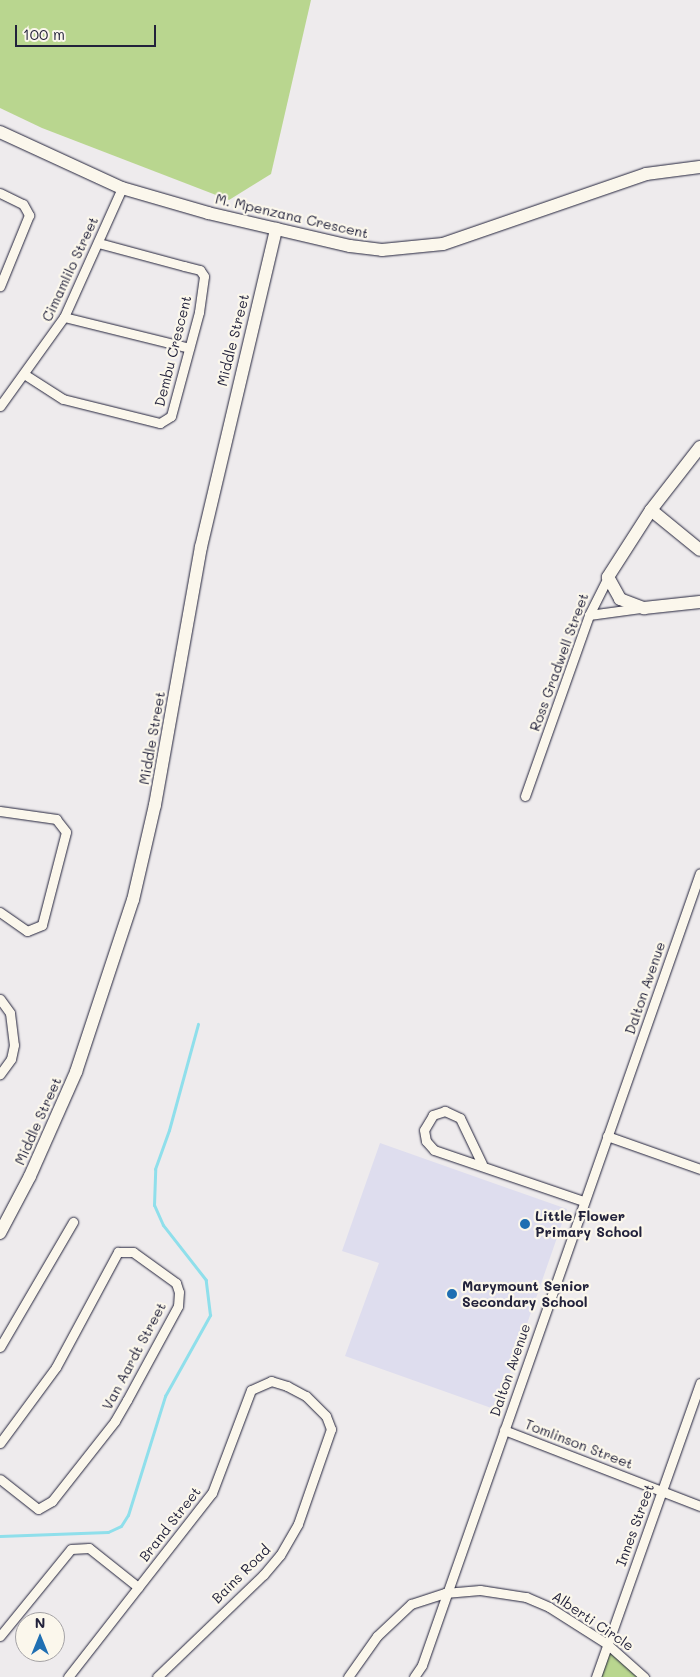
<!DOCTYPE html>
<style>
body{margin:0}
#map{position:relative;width:700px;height:1677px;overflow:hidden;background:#eeebed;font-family:Mali,sans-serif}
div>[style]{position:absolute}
.built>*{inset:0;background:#deddee}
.green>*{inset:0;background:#b9d68f}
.stream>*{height:3px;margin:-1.5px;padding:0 1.5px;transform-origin:1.5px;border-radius:1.5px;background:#8fdfeb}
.roads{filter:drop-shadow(0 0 1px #22223b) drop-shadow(0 0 1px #22223b)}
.street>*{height:9px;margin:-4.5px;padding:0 4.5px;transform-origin:4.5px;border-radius:4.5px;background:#fbf7ec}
.secondary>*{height:12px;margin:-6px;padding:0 6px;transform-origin:6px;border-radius:6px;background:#fbf7ec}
.dots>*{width:14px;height:14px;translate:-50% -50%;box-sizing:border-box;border:2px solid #fbf7ec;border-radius:50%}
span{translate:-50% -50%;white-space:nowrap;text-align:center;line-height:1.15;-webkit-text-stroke:4.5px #fbf7ec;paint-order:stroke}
.street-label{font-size:14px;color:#22223b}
.poi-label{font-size:14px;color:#22223b;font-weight:700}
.left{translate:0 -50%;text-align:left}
.north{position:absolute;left:15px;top:1612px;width:50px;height:50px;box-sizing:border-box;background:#fbf7ec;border:1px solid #a4a2a5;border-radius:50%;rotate:0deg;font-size:14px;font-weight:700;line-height:20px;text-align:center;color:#22223b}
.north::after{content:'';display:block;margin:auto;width:18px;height:22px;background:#1f6fb2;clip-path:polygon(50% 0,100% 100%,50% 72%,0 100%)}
.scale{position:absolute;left:15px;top:25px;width:141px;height:22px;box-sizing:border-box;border:2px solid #22223b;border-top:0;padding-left:6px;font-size:15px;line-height:18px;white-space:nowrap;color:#22223b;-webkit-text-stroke:4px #fbf7ec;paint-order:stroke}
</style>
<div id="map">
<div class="built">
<div style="clip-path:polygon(380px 1143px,567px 1209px,497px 1410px,345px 1356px,379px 1263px,342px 1251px)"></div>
</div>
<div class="green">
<div style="clip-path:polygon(0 0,311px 0,271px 174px,229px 200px,42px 128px,0 108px)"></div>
<div style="clip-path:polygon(608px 1646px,640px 1677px,597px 1677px)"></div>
</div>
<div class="stream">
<div style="left:0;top:1536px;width:108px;rotate:-2.1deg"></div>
<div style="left:108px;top:1532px;width:14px;rotate:-25deg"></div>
<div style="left:121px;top:1526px;width:13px;rotate:-58deg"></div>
<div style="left:128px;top:1515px;width:125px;rotate:-72.7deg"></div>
<div style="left:165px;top:1396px;width:93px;rotate:-60.9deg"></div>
<div style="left:210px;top:1315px;width:35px;rotate:-97deg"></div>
<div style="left:206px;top:1280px;width:70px;rotate:-128deg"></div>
<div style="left:163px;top:1225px;width:22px;rotate:-114deg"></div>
<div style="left:154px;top:1205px;width:36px;rotate:-88deg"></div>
<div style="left:155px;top:1169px;width:41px;rotate:-70.3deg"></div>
<div style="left:169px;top:1130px;width:110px;rotate:-74.7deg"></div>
</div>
<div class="roads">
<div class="street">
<div style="left:0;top:193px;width:25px;rotate:26deg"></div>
<div style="left:23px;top:204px;width:13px;rotate:61deg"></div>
<div style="left:29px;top:215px;width:77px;rotate:112.2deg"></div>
<div style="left:64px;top:317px;width:129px;rotate:13.9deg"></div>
<div style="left:24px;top:374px;width:46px;rotate:32.7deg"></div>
<div style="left:63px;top:399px;width:100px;rotate:13.9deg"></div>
<div style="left:160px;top:423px;width:13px;rotate:-32deg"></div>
<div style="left:171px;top:416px;width:108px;rotate:-74.9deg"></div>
<div style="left:199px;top:312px;width:36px;rotate:-82deg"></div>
<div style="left:204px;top:276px;width:7px;rotate:-124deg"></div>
<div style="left:200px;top:270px;width:16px;rotate:-166deg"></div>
<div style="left:184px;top:266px;width:89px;rotate:-165deg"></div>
<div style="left:0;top:406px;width:110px;rotate:-54.3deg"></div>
<div style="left:64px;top:317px;width:141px;rotate:-65.8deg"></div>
<div style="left:589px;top:615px;width:52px;rotate:-7.7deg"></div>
<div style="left:525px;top:796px;width:192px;rotate:-70.5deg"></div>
<div style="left:589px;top:615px;width:42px;rotate:-63.4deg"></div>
<div style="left:0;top:811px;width:57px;rotate:8.1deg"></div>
<div style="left:56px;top:819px;width:16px;rotate:52deg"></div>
<div style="left:66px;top:832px;width:96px;rotate:104.5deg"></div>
<div style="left:42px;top:925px;width:16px;rotate:158deg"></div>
<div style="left:27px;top:931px;width:33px;rotate:-145deg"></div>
<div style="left:0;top:999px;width:17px;rotate:54deg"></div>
<div style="left:10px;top:1013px;width:32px;rotate:83deg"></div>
<div style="left:14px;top:1045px;width:14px;rotate:102deg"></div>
<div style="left:11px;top:1059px;width:19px;rotate:126deg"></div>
<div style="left:607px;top:1136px;width:99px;rotate:19.5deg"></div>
<div style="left:482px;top:1164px;width:51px;rotate:-115.6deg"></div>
<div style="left:460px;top:1118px;width:17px;rotate:-155deg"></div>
<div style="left:445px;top:1111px;width:13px;rotate:162deg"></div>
<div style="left:433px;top:1115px;width:17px;rotate:121deg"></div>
<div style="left:424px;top:1130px;width:11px;rotate:80deg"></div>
<div style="left:426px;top:1141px;width:12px;rotate:48deg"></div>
<div style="left:434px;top:1150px;width:157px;rotate:18.9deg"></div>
<div style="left:0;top:1347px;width:145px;rotate:-59.7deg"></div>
<div style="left:504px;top:1430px;width:210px;rotate:21.2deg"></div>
<div style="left:0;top:1443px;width:94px;rotate:-53.6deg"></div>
<div style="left:56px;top:1367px;width:131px;rotate:-61.7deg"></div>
<div style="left:118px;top:1252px;width:15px"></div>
<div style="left:133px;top:1252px;width:53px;rotate:35.8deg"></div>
<div style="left:176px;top:1283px;width:9px;rotate:72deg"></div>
<div style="left:179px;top:1292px;width:14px;rotate:94deg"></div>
<div style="left:178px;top:1306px;width:107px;rotate:118.5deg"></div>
<div style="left:127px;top:1400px;width:24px;rotate:120deg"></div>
<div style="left:115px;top:1421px;width:102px;rotate:128.2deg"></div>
<div style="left:52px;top:1501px;width:16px;rotate:150deg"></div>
<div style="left:38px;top:1509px;width:48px;rotate:-141.7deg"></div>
<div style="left:0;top:1636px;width:112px;rotate:-50.8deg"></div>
<div style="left:71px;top:1549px;width:18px;rotate:-3deg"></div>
<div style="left:89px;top:1548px;width:63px;rotate:38.5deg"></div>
<div style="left:68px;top:1677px;width:234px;rotate:-52deg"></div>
<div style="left:212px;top:1493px;width:110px;rotate:-69.3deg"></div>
<div style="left:251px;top:1390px;width:22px;rotate:-24deg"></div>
<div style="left:271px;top:1381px;width:17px;rotate:17deg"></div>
<div style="left:287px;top:1386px;width:21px;rotate:28deg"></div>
<div style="left:306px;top:1396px;width:28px;rotate:45deg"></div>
<div style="left:326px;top:1416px;width:14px;rotate:69deg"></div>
<div style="left:331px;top:1429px;width:101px;rotate:109.2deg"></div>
<div style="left:298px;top:1524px;width:36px;rotate:120deg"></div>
<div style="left:280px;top:1555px;width:26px;rotate:130deg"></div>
<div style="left:263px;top:1575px;width:147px;rotate:136.1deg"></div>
<div style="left:348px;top:1677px;width:50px;rotate:-54.7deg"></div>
<div style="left:377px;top:1636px;width:47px;rotate:-43.3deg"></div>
<div style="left:411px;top:1604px;width:36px;rotate:-18deg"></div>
<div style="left:445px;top:1593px;width:35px;rotate:-5deg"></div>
<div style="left:480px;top:1590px;width:47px;rotate:8.7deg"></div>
<div style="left:526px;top:1597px;width:25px;rotate:23deg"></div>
<div style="left:549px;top:1607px;width:69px;rotate:32.5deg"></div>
<div style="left:607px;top:1644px;width:50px;rotate:41.7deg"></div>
<div style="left:414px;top:1677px;width:14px;rotate:-56deg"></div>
<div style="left:422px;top:1665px;width:839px;rotate:-70.66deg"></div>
<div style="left:596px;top:1677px;width:312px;rotate:-70.5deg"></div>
</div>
<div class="secondary">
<div style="left:0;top:132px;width:134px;rotate:24.7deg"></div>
<div style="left:122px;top:188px;width:90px;rotate:16.2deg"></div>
<div style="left:208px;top:213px;width:146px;rotate:13.1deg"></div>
<div style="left:350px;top:246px;width:32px;rotate:7deg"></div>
<div style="left:382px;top:250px;width:61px;rotate:-5.6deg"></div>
<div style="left:443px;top:244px;width:215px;rotate:-19deg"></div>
<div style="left:646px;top:174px;width:54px;rotate:-7.4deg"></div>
<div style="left:700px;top:447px;width:80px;rotate:127.9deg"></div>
<div style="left:651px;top:510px;width:80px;rotate:122.7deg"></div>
<div style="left:608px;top:577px;width:25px;rotate:61deg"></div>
<div style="left:620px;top:599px;width:26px;rotate:21deg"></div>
<div style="left:644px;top:608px;width:56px;rotate:-6.1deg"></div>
<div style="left:651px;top:510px;width:63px;rotate:39.2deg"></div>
<div style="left:0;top:1233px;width:64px;rotate:-62.2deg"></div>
<div style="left:30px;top:1176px;width:114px;rotate:-66.1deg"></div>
<div style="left:76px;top:1072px;width:181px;rotate:-71.7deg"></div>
<div style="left:133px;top:900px;width:98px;rotate:-77deg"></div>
<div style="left:155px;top:805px;width:262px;rotate:-79.9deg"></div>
<div style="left:201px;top:547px;width:327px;rotate:-76.7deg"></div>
</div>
</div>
<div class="dots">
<div style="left:525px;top:1224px;background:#1f6fb2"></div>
<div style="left:452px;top:1294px;background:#1f6fb2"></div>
</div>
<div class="street-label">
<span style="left:292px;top:216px;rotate:13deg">M. Mpenzana Crescent</span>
<span style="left:70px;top:269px;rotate:-65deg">Cimamlilo Street</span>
<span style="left:233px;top:340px;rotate:-76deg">Middle Street</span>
<span style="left:173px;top:351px;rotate:-76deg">Dembu Crescent</span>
<span style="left:559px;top:662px;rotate:-70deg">Ross Gradwell Street</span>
<span style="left:152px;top:738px;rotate:-80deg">Middle Street</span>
<span style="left:645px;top:988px;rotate:-71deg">Dalton Avenue</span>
<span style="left:38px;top:1121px;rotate:-66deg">Middle Street</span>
<span style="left:134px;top:1356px;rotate:-62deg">Van Aardt Street</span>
<span style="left:510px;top:1370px;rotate:-71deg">Dalton Avenue</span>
<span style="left:579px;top:1444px;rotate:21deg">Tomlinson Street</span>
<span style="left:170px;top:1524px;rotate:-52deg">Brand Street</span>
<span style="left:635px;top:1525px;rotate:-70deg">Innes Street</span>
<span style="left:241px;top:1574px;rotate:-45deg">Bains Road</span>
<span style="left:593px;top:1621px;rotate:34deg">Alberti Circle</span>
</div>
<div class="poi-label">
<span class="left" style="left:535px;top:1224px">Little Flower<br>Primary School</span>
<span class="left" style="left:462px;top:1294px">Marymount Senior<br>Secondary School</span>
</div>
<div class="north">N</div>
<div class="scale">100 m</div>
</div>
